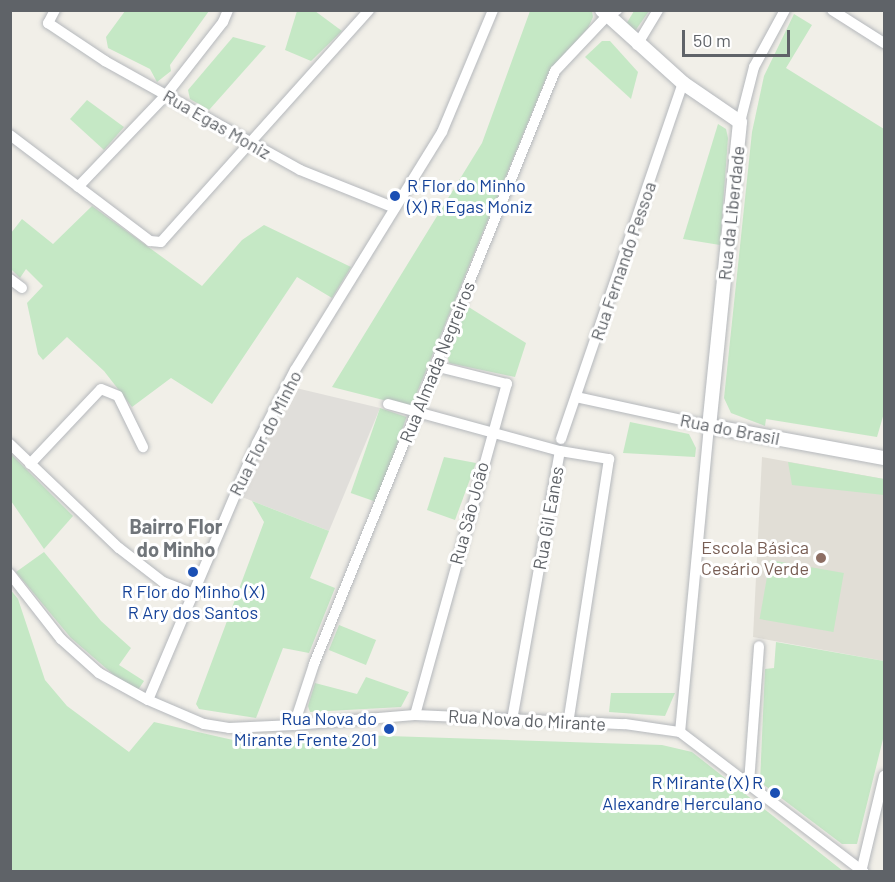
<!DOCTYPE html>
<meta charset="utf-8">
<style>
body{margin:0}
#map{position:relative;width:895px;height:882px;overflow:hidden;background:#f1efe8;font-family:Barlow,sans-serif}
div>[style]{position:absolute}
.industrial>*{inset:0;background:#e0deda}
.education>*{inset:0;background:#e1ded6}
.green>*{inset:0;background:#c5e8c5;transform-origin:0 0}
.roads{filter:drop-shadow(0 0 2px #b5b8bc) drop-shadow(0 0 2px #b5b8bc)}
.minor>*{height:10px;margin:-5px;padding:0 5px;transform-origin:5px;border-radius:5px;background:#fff}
.tertiary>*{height:14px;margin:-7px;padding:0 7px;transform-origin:7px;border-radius:7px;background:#fff}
.dots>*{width:16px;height:16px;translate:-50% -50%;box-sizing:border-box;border:3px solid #fff;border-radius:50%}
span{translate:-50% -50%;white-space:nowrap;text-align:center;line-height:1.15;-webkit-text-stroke:6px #fff;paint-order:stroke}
.street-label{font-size:18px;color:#5f6368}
.transit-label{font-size:18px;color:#164399}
.left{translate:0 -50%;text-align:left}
.right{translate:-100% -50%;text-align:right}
.education-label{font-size:18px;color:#785e54}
.neighbourhood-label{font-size:20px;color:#70757a;font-weight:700}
.frame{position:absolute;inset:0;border:12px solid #5f6368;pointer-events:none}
.scale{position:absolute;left:682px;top:30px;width:108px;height:27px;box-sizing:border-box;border:3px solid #5f6368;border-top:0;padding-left:8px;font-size:18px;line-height:21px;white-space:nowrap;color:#5f6368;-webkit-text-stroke:4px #fff;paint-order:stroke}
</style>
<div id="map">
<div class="industrial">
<div style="clip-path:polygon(296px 388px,380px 408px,329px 531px,237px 495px)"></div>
</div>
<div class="education">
<div style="clip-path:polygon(762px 457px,884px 479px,884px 661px,753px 637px)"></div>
</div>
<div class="green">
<div style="clip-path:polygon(125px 11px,125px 10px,209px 11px,170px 65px,171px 71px,157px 82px,150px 69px,108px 48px,106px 37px)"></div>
<div style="clip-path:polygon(297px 11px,315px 11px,342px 31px,311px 61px,285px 50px)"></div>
<div style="clip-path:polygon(530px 11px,592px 11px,593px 17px,588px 28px,549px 71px,411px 407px,332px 387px,482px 143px)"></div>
<div style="clip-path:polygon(634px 11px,649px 11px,633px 34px,625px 26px)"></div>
<div style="clip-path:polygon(794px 14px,812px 25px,786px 68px,884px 129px,884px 413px,877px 437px,766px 419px,765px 426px,731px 413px,724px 398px,752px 132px,764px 76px)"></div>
<div style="clip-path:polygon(233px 37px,266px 46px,209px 110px,190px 99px,188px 90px)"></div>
<div style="clip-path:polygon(602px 41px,610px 41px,638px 72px,631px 99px,585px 57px)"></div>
<div style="clip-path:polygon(87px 100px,124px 127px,104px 150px,70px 119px)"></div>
<div style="clip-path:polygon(718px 124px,726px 129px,728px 138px,720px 245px,683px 239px)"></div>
<div style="clip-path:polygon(92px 206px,202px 286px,242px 240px,264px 225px,351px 267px,332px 298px,297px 277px,212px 404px,171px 378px,132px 407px,104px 371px,67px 337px,43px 360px,38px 354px,27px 303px,43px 286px,26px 269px,20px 278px,11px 269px,11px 233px,22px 219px,53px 244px)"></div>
<div style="clip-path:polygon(467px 306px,526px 343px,515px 377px,449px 363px,447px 353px)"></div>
<div style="left:380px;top:408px;width:28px;height:90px;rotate:19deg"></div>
<div style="clip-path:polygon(630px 422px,689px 434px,696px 448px,695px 457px,623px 453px)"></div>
<div style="clip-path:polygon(11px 454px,73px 516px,44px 549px,11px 501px)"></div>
<div style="clip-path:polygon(444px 457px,476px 463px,455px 520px,427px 510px)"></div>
<div style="clip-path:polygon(788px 462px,884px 479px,884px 495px,792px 485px)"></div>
<div style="clip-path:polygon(252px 501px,329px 531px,310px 578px,335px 588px,309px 653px,283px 648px,256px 718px,199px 709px,196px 704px,264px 522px)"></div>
<div style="clip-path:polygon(44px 552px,101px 621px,131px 648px,119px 665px,144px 681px,138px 690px,115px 676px,71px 638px,16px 572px)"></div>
<div style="left:770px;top:560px;width:75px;height:60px;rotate:10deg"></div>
<div style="clip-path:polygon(10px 589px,18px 599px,45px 680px,67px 706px,129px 752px,154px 722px,259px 746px,358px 735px,662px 745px,692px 752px,843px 871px,11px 871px)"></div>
<div style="left:339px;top:625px;width:40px;height:27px;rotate:22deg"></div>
<div style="clip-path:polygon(776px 642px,884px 661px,884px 735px,857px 844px,842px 844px,760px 782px,765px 669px,774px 668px)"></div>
<div style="clip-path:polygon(366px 677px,409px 692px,401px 707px,310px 712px,308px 706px,315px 683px,357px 694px)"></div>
<div style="clip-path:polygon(611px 693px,675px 693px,665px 716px,609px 712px)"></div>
</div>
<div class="roads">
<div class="minor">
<div style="left:55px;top:10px;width:15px;rotate:118deg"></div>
<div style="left:48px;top:23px;width:69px;rotate:33.7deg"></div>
<div style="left:105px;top:61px;width:223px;rotate:29.2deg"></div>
<div style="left:300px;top:170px;width:102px;rotate:21.8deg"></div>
<div style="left:832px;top:10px;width:62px;rotate:32.4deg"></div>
<div style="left:637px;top:45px;width:41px;rotate:-59deg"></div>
<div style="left:740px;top:122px;width:57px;rotate:-75.7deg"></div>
<div style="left:754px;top:67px;width:65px;rotate:-61.5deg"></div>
<div style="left:10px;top:135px;width:176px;rotate:37.1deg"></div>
<div style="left:150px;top:241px;width:11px;rotate:5deg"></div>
<div style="left:161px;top:242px;width:312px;rotate:-48.1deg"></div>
<div style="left:78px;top:187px;width:127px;rotate:-46.3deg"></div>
<div style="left:166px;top:95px;width:93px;rotate:-52deg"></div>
<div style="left:223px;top:22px;width:13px;rotate:-67deg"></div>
<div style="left:10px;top:279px;width:15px;rotate:37deg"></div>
<div style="left:576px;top:397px;width:136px;rotate:12.3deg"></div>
<div style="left:709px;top:426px;width:307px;rotate:95.4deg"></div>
<div style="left:388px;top:404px;width:178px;rotate:15.3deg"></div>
<div style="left:561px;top:439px;width:376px;rotate:-71.1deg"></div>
<div style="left:10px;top:444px;width:151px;rotate:43.7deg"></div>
<div style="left:119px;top:548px;width:56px;rotate:37.7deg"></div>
<div style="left:163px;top:582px;width:33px;rotate:21deg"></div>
<div style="left:30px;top:464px;width:103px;rotate:-46.6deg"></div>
<div style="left:101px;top:389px;width:18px;rotate:22deg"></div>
<div style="left:118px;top:396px;width:57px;rotate:63.9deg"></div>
<div style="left:10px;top:574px;width:83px;rotate:51.9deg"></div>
<div style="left:61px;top:639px;width:51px;rotate:41.8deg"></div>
<div style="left:99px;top:673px;width:56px;rotate:28.9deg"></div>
<div style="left:148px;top:700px;width:61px;rotate:23.2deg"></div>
<div style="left:204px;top:724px;width:25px;rotate:9deg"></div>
<div style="left:229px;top:728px;width:65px;rotate:-2.6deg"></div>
<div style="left:294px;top:725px;width:121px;rotate:-4.7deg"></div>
<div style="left:415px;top:715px;width:210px;rotate:2.5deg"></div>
<div style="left:625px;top:724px;width:56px;rotate:8.3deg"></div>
<div style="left:680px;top:732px;width:231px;rotate:37.3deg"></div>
<div style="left:148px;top:700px;width:279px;rotate:-67deg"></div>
<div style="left:257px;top:443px;width:82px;rotate:-62.5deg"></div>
<div style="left:295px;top:370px;width:280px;rotate:-58.3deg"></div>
<div style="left:442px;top:132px;width:132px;rotate:-67.3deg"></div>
<div style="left:415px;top:715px;width:344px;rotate:-74.5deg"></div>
<div style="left:507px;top:384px;width:74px;rotate:-166deg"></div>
<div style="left:512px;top:720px;width:273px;rotate:-79.9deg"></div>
<div style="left:560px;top:451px;width:50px;rotate:9.3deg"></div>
<div style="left:609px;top:459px;width:267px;rotate:98.8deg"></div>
<div style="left:294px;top:725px;width:64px;rotate:-71.8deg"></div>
<div style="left:314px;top:664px;width:640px;rotate:-67.88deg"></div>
<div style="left:555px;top:71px;width:76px;rotate:-46.6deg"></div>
<div style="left:607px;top:16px;width:12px;rotate:-31deg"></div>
<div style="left:749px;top:783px;width:137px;rotate:-85.8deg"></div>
<div style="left:861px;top:872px;width:99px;rotate:-76.5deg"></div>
</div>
<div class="tertiary">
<div style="left:602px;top:10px;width:109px;rotate:42deg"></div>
<div style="left:683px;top:83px;width:69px;rotate:34.4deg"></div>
<div style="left:740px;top:122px;width:306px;rotate:95.8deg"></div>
<div style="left:709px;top:426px;width:178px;rotate:10.4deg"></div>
</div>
</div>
<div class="dots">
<div style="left:395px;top:196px;background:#1a4fb4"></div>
<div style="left:821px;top:558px;background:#8d6e63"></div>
<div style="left:193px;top:572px;background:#1a4fb4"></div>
<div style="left:389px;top:729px;background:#1a4fb4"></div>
<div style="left:775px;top:793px;background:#1a4fb4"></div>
</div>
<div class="street-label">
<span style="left:217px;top:124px;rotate:30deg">Rua Egas Moniz</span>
<span style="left:731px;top:213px;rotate:-84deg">Rua da Liberdade</span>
<span style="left:623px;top:261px;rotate:-71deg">Rua Fernando Pessoa</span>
<span style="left:437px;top:362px;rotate:-68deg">Rua Almada Negreiros</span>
<span style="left:730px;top:429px;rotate:11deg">Rua do Brasil</span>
<span style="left:265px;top:433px;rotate:-63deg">Rua Flor do Minho</span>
<span style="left:469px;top:513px;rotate:-75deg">Rua São João</span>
<span style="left:548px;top:518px;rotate:-80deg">Rua Gil Eanes</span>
<span style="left:527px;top:720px;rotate:3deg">Rua Nova do Mirante</span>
</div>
<div class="transit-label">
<span class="left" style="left:407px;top:196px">R Flor do Minho<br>(X) R Egas Moniz</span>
<span style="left:193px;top:602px">R Flor do Minho (X)<br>R Ary dos Santos</span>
<span class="right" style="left:377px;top:729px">Rua Nova do<br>Mirante Frente 201</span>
<span class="right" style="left:763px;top:793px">R Mirante (X) R<br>Alexandre Herculano</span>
</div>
<div class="education-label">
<span class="right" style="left:809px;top:558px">Escola Básica<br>Cesário Verde</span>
</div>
<div class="neighbourhood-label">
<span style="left:176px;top:538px">Bairro Flor<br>do Minho</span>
</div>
<div class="frame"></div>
<div class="scale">50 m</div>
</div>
